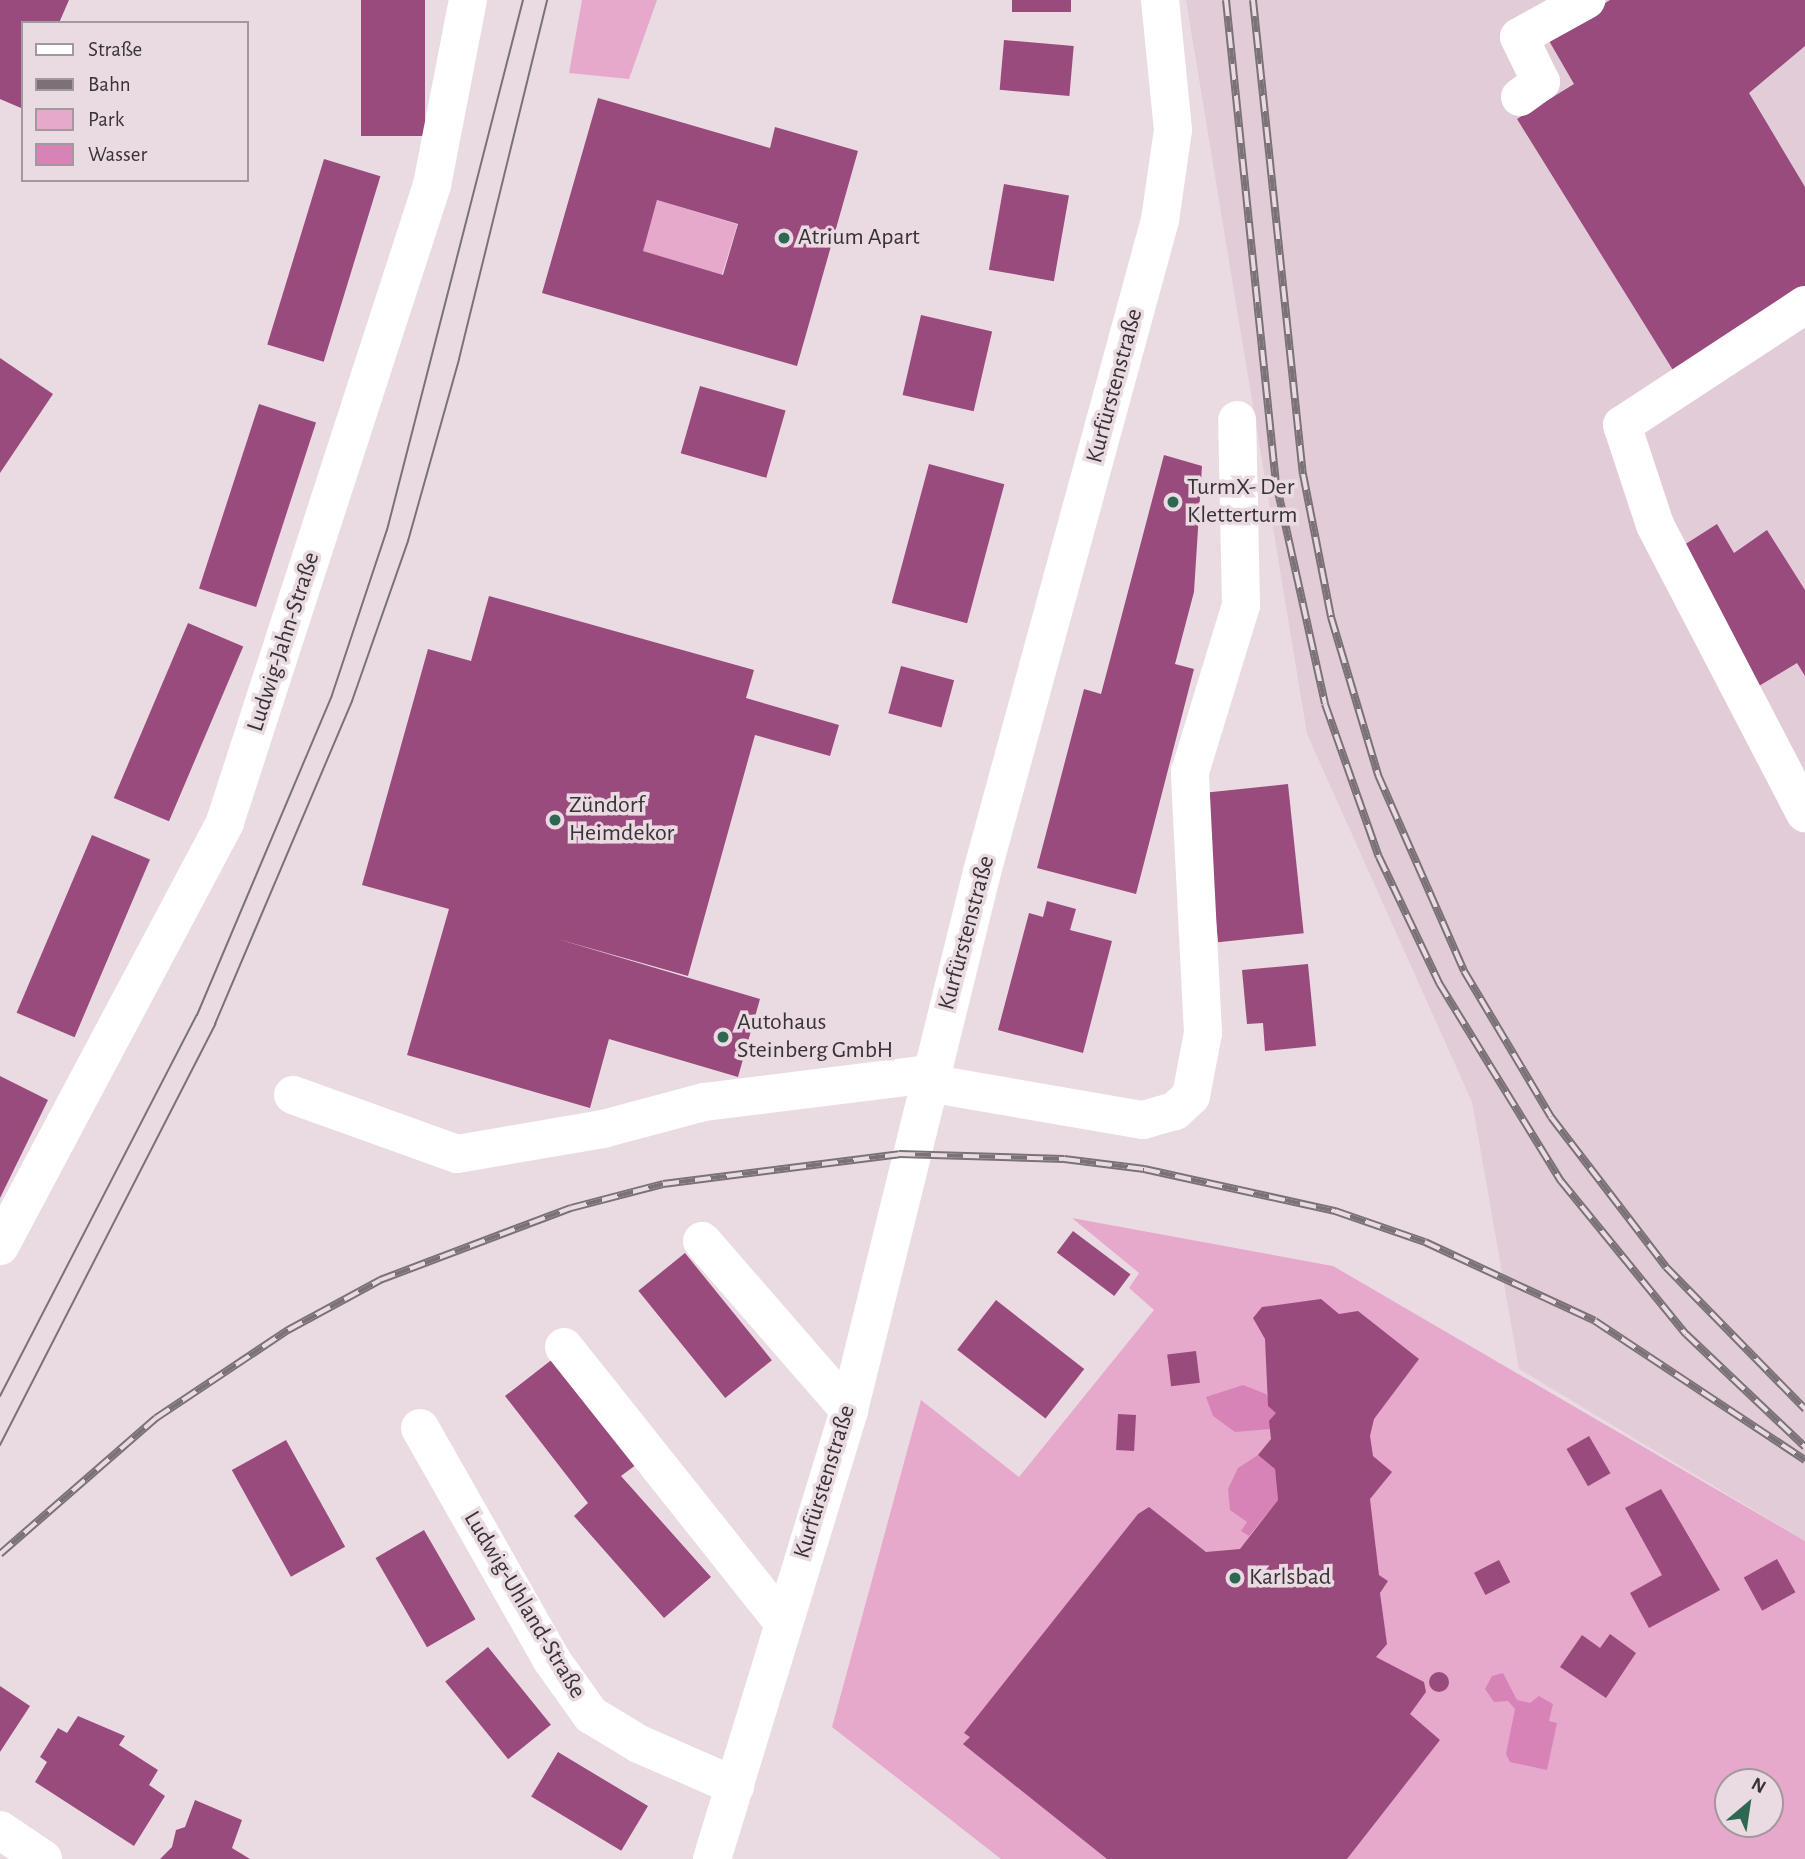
<!DOCTYPE html>
<meta charset="utf-8">
<style>
body{margin:0}
#map{position:relative;width:1805px;height:1859px;overflow:hidden;background:#eadbe3;font-family:"Alegreya Sans",sans-serif}
div>[style]{position:absolute}
.built>*{inset:0;background:#e2ccd8}
.green>*{inset:0;background:#e6a9cc;transform-origin:0 0}
.water>*{inset:0;background:#d883b7}
.building>*{inset:0;background:#9a4b7d;transform-origin:0 0}
.round{border-radius:50%}
.minor>*{height:38px;margin:-19px;padding:0 19px;transform-origin:19px;border-radius:19px;background:#fff}
.tram>*{height:2px;margin:-1px;padding:0 1px;transform-origin:1px;border-radius:1px;background:#7a7277}
.rail>*{height:8px;margin-top:-4px;transform-origin:0;background:repeating-linear-gradient(90deg,#eadbe3 0 16px,#7a7277 0 32px);box-sizing:border-box;border-block:2px solid #7a7277}
.dots>*{width:19px;height:19px;translate:-50% -50%;box-sizing:border-box;border:4px solid #eadbe3;border-radius:50%}
span{translate:-50% -50%;white-space:nowrap;text-align:center;line-height:1.15;-webkit-text-stroke:7px #eadbe3;paint-order:stroke}
.poi-label{font-size:24px;color:#383336}
.left{translate:0 -50%;text-align:left}
.street-label{font-size:24px;color:#383336}
.legend{position:absolute;left:21px;top:21px;width:228px;height:161px;box-sizing:border-box;background:#eadbe3;border:2px solid #a3989e;margin:0;padding:9px 12px;list-style:none;font-size:21px;color:#383336}
.legend li{display:flex;align-items:center;gap:14px;height:35px}
.legend b{width:35px;border:2px solid #a3989e}
.north{position:absolute;left:1714px;top:1768px;width:70px;height:70px;box-sizing:border-box;background:#eadbe3;border:2px solid #a3989e;border-radius:50%;rotate:29deg;font-size:19px;font-weight:700;line-height:28px;text-align:center;color:#383336}
.north::after{content:'';display:block;margin:auto;width:24px;height:32px;background:#2e6852;clip-path:polygon(50% 0,100% 100%,50% 72%,0 100%)}
</style>
<div id="map">
<div class="built">
<div style="clip-path:polygon(1186px 0,1805px 0,1805px 1541px,1519px 1369px,1472px 1102px,1307px 734px)"></div>
</div>
<div class="green">
<div style="clip-path:polygon(582px 0,657px 0,629px 79px,569px 73px)"></div>
<div style="left:657px;top:200px;width:84px;height:53px;rotate:17deg"></div>
<div style="clip-path:polygon(evenodd,1072px 1218px,1333px 1266px,1805px 1541px,1805px 1859px,1001px 1859px,832px 1727px,921px 1400px,1019px 1477px,1154px 1310px,1129px 1288px,1139px 1273px,1072px 1218px,1728px 1782px,1770px 1782px,1770px 1824px,1728px 1824px,1728px 1782px)"></div>
</div>
<div class="water">
<div style="clip-path:polygon(1243px 1385px,1266px 1394px,1276px 1413px,1270px 1429px,1235px 1432px,1213px 1416px,1206px 1397px)"></div>
<div style="clip-path:polygon(1258px 1455px,1275px 1469px,1278px 1500px,1249px 1536px,1241px 1531px,1247px 1522px,1230px 1510px,1228px 1489px,1238px 1468px)"></div>
<div style="clip-path:polygon(1503px 1673px,1517px 1700px,1530px 1703px,1539px 1696px,1553px 1704px,1549px 1721px,1557px 1723px,1547px 1770px,1510px 1762px,1506px 1754px,1515px 1709px,1508px 1701px,1494px 1702px,1485px 1689px,1492px 1676px)"></div>
</div>
<div class="building">
<div style="clip-path:polygon(0 0,69px 0,59px 23px,23px 23px,21px 108px,0 99px)"></div>
<div style="left:361px;top:0;width:64px;height:136px"></div>
<div style="left:1012px;top:0;width:59px;height:12px"></div>
<div style="clip-path:polygon(1610px 0,1805px 0,1805px 46px,1749px 93px,1805px 187px,1805px 294px,1676px 375px,1517px 119px,1574px 84px,1548px 39px)"></div>
<div style="left:1004px;top:40px;width:70px;height:50px;rotate:5deg"></div>
<div style="clip-path:polygon(evenodd,598px 98px,770px 148px,775px 127px,858px 151px,797px 366px,542px 293px,598px 98px,657px 200px,738px 224px,723px 275px,643px 251px,657px 200px)"></div>
<div style="left:324px;top:159px;width:59px;height:194px;rotate:17deg"></div>
<div style="left:1004px;top:184px;width:66px;height:87px;rotate:10deg"></div>
<div style="left:921px;top:315px;width:73px;height:82px;rotate:13deg"></div>
<div style="clip-path:polygon(0 358px,53px 394px,0 473px)"></div>
<div style="left:700px;top:386px;width:89px;height:70px;rotate:16deg"></div>
<div style="left:259px;top:404px;width:60px;height:194px;rotate:18deg"></div>
<div style="clip-path:polygon(1164px 455px,1202px 466px,1194px 592px,1175px 664px,1194px 669px,1136px 894px,1037px 868px,1084px 689px,1101px 694px)"></div>
<div style="left:929px;top:464px;width:78px;height:144px;rotate:15deg"></div>
<div style="clip-path:polygon(1717px 524px,1734px 553px,1767px 530px,1805px 590px,1805px 676px,1797px 663px,1754px 689px,1684px 545px)"></div>
<div style="clip-path:polygon(489px 596px,754px 670px,746px 698px,839px 725px,830px 756px,755px 735px,688px 976px,554px 938px,760px 999px,738px 1077px,609px 1039px,590px 1108px,407px 1055px,449px 909px,362px 885px,428px 649px,471px 661px)"></div>
<div style="left:188px;top:623px;width:60px;height:190px;rotate:23deg"></div>
<div style="left:901px;top:666px;width:55px;height:49px;rotate:15deg"></div>
<div style="left:1288px;top:784px;width:150px;height:86px;rotate:84deg"></div>
<div style="left:92px;top:835px;width:63px;height:193px;rotate:23deg"></div>
<div style="clip-path:polygon(1047px 901px,1076px 909px,1070px 930px,1112px 941px,1083px 1053px,998px 1030px,1029px 913px,1043px 917px)"></div>
<div style="clip-path:polygon(1308px 964px,1316px 1046px,1265px 1051px,1263px 1023px,1247px 1024px,1242px 970px)"></div>
<div style="clip-path:polygon(0 1076px,48px 1100px,0 1198px)"></div>
<div style="left:1073px;top:1231px;width:72px;height:27px;rotate:37deg"></div>
<div style="left:685px;top:1253px;width:138px;height:60px;rotate:51deg"></div>
<div style="clip-path:polygon(1321px 1299px,1339px 1314px,1358px 1311px,1419px 1359px,1374px 1419px,1370px 1436px,1373px 1456px,1392px 1472px,1370px 1499px,1379px 1575px,1388px 1581px,1380px 1593px,1387px 1644px,1376px 1657px,1424px 1682px,1426px 1692px,1410px 1714px,1440px 1740px,1347px 1859px,1107px 1859px,963px 1744px,970px 1737px,964px 1733px,1138px 1514px,1149px 1507px,1206px 1552px,1240px 1549px,1278px 1500px,1275px 1469px,1258px 1455px,1271px 1439px,1269px 1421px,1276px 1413px,1268px 1406px,1265px 1339px,1253px 1318px,1262px 1307px)"></div>
<div style="left:996px;top:1300px;width:112px;height:63px;rotate:38deg"></div>
<div style="left:1196px;top:1351px;width:32px;height:29px;rotate:83deg"></div>
<div style="clip-path:polygon(554px 1358px,637px 1464px,621px 1476px,711px 1577px,664px 1618px,574px 1516px,588px 1503px,505px 1396px)"></div>
<div style="left:1118px;top:1414px;width:18px;height:36px;rotate:3deg"></div>
<div style="left:1589px;top:1436px;width:43px;height:26px;rotate:60deg"></div>
<div style="left:286px;top:1440px;width:122px;height:62px;rotate:61deg"></div>
<div style="clip-path:polygon(1661px 1489px,1720px 1590px,1649px 1628px,1630px 1593px,1662px 1575px,1625px 1508px)"></div>
<div style="left:424px;top:1530px;width:103px;height:56px;rotate:60deg"></div>
<div style="left:1777px;top:1559px;width:38px;height:38px;rotate:61deg"></div>
<div style="left:1499px;top:1560px;width:25px;height:28px;rotate:63deg"></div>
<div style="clip-path:polygon(1610px 1634px,1636px 1653px,1606px 1698px,1560px 1667px,1582px 1635px,1600px 1648px)"></div>
<div style="left:488px;top:1647px;width:100px;height:55px;rotate:51deg"></div>
<div class="round" style="left:1429px;top:1672px;width:20px;height:20px"></div>
<div style="clip-path:polygon(0 1686px,30px 1706px,0 1752px)"></div>
<div style="clip-path:polygon(78px 1716px,125px 1736px,119px 1745px,158px 1770px,149px 1785px,165px 1796px,134px 1846px,35px 1782px,47px 1762px,40px 1757px,58px 1728px,67px 1733px)"></div>
<div style="left:558px;top:1752px;width:105px;height:52px;rotate:31deg"></div>
<div style="clip-path:polygon(195px 1800px,242px 1820px,232px 1848px,250px 1859px,160px 1859px,172px 1847px,176px 1830px,185px 1827px)"></div>
</div>
<div class="minor">
<div style="left:1520px;top:97px;width:26px;rotate:-36deg"></div>
<div style="left:1541px;top:82px;width:50px;rotate:-116.1deg"></div>
<div style="left:1519px;top:37px;width:77px;rotate:-28.9deg"></div>
<div style="left:1805px;top:305px;width:219px;rotate:146.7deg"></div>
<div style="left:1622px;top:425px;width:105px;rotate:71.7deg"></div>
<div style="left:1655px;top:525px;width:325px;rotate:62.5deg"></div>
<div style="left:928px;top:1083px;width:218px;rotate:9.8deg"></div>
<div style="left:1143px;top:1120px;width:33px;rotate:-16deg"></div>
<div style="left:1175px;top:1111px;width:22px;rotate:-43deg"></div>
<div style="left:1191px;top:1096px;width:64px;rotate:-79.2deg"></div>
<div style="left:1203px;top:1033px;width:261px;rotate:-92.9deg"></div>
<div style="left:1190px;top:772px;width:175px;rotate:-73deg"></div>
<div style="left:1241px;top:605px;width:185px;rotate:-91.2deg"></div>
<div style="left:293px;top:1095px;width:174px;rotate:19.8deg"></div>
<div style="left:457px;top:1154px;width:148px;rotate:-9.7deg"></div>
<div style="left:603px;top:1129px;width:105px;rotate:-15deg"></div>
<div style="left:704px;top:1102px;width:228px;rotate:-7.1deg"></div>
<div style="left:702px;top:1241px;width:224px;rotate:49deg"></div>
<div style="left:0;top:1246px;width:480px;rotate:-62deg"></div>
<div style="left:225px;top:822px;width:670px;rotate:-72deg"></div>
<div style="left:432px;top:185px;width:188px;rotate:-79deg"></div>
<div style="left:564px;top:1347px;width:350px;rotate:51.5deg"></div>
<div style="left:420px;top:1428px;width:266px;rotate:60.4deg"></div>
<div style="left:551px;top:1659px;width:69px;rotate:54.5deg"></div>
<div style="left:591px;top:1715px;width:56px;rotate:31.1deg"></div>
<div style="left:639px;top:1744px;width:105px;rotate:23.6deg"></div>
<div style="left:0;top:1830px;width:52px;rotate:34deg"></div>
<div style="left:712px;top:1859px;width:469px;rotate:-73deg"></div>
<div style="left:849px;top:1410px;width:554px;rotate:-76.11deg"></div>
<div style="left:982px;top:872px;width:676px;rotate:-74.73deg"></div>
<div style="left:1160px;top:220px;width:91px;rotate:-81.8deg"></div>
<div style="left:1173px;top:130px;width:131px;rotate:-95.7deg"></div>
</div>
<div class="tram">
<div style="left:0;top:1396px;width:429px;rotate:-62.7deg"></div>
<div style="left:197px;top:1015px;width:347px;rotate:-67.1deg"></div>
<div style="left:332px;top:695px;width:174px;rotate:-71.6deg"></div>
<div style="left:387px;top:530px;width:547px;rotate:-75.61deg"></div>
<div style="left:0;top:1445px;width:473px;rotate:-62.9deg"></div>
<div style="left:215px;top:1024px;width:351px;rotate:-67deg"></div>
<div style="left:352px;top:701px;width:170px;rotate:-70.7deg"></div>
<div style="left:408px;top:541px;width:189px;rotate:-74.3deg"></div>
<div style="left:459px;top:359px;width:370px;rotate:-76.2deg"></div>
</div>
<div class="rail">
<div style="left:1226px;top:0;width:481px;rotate:84.1deg"></div>
<div style="left:1275px;top:478px;width:231px;rotate:77.5deg"></div>
<div style="left:1325px;top:704px;width:162px;rotate:70.6deg"></div>
<div style="left:1379px;top:857px;width:140px;rotate:64.5deg"></div>
<div style="left:1439px;top:983px;width:233px;rotate:58.4deg"></div>
<div style="left:1561px;top:1181px;width:198px;rotate:50.8deg"></div>
<div style="left:1686px;top:1334px;width:164px;rotate:43.5deg"></div>
<div style="left:1253px;top:0;width:477px;rotate:84deg"></div>
<div style="left:1303px;top:474px;width:146px;rotate:78.9deg"></div>
<div style="left:1331px;top:617px;width:165px;rotate:73.4deg"></div>
<div style="left:1378px;top:775px;width:214px;rotate:66.3deg"></div>
<div style="left:1464px;top:971px;width:170px;rotate:59.2deg"></div>
<div style="left:1551px;top:1117px;width:189px;rotate:52.5deg"></div>
<div style="left:1666px;top:1267px;width:199px;rotate:45.6deg"></div>
<div style="left:0;top:1554px;width:207px;rotate:-41.1deg"></div>
<div style="left:156px;top:1418px;width:159px;rotate:-33.7deg"></div>
<div style="left:288px;top:1330px;width:105px;rotate:-28.5deg"></div>
<div style="left:380px;top:1280px;width:204px;rotate:-20.7deg"></div>
<div style="left:571px;top:1208px;width:95px;rotate:-14.6deg"></div>
<div style="left:663px;top:1184px;width:238px;rotate:-7.2deg"></div>
<div style="left:899px;top:1154px;width:165px;rotate:1.7deg"></div>
<div style="left:1064px;top:1159px;width:81px;rotate:7.1deg"></div>
<div style="left:1144px;top:1169px;width:196px;rotate:12.4deg"></div>
<div style="left:1335px;top:1211px;width:95px;rotate:19deg"></div>
<div style="left:1425px;top:1242px;width:187px;rotate:24.9deg"></div>
<div style="left:1595px;top:1321px;width:252px;rotate:33.5deg"></div>
</div>
<div class="dots">
<div style="left:784px;top:238px;background:#2e6852"></div>
<div style="left:1173px;top:502px;background:#2e6852"></div>
<div style="left:555px;top:820px;background:#2e6852"></div>
<div style="left:723px;top:1037px;background:#2e6852"></div>
<div style="left:1235px;top:1578px;background:#2e6852"></div>
</div>
<div class="poi-label">
<span class="left" style="left:798px;top:238px">Atrium Apart</span>
<span class="left" style="left:1187px;top:502px">TurmX- Der<br>Kletterturm</span>
<span class="left" style="left:569px;top:820px">Zündorf<br>Heimdekor</span>
<span class="left" style="left:737px;top:1037px">Autohaus<br>Steinberg GmbH</span>
<span class="left" style="left:1249px;top:1578px">Karlsbad</span>
</div>
<div class="street-label">
<span style="left:1115px;top:386px;rotate:-75deg">Kurfürstenstraße</span>
<span style="left:284px;top:642px;rotate:-72deg">Ludwig-Jahn-Straße</span>
<span style="left:967px;top:933px;rotate:-75deg">Kurfürstenstraße</span>
<span style="left:825px;top:1482px;rotate:-73deg">Kurfürstenstraße</span>
<span style="left:524px;top:1605px;rotate:59deg">Ludwig-Uhland-Straße</span>
</div>
<ul class="legend">
<li><b style="height:9px;background:#fff"></b>Straße</li>
<li><b style="height:9px;background:#7a7277"></b>Bahn</li>
<li><b style="height:19px;background:#e6a9cc"></b>Park</li>
<li><b style="height:19px;background:#d883b7"></b>Wasser</li>
</ul>
<div class="north">N</div>
</div>
